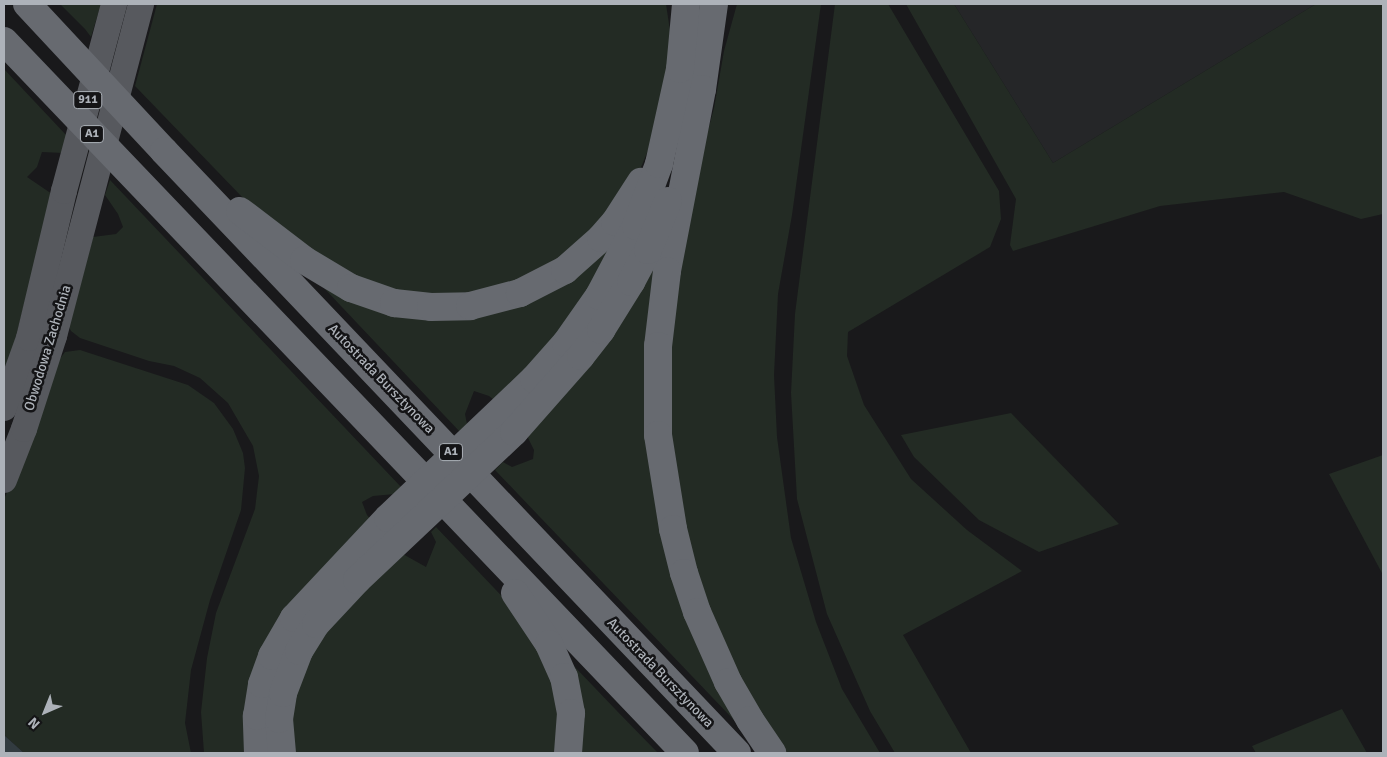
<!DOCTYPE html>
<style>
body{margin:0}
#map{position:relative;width:1387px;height:757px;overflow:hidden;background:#19191b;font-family:Signika,sans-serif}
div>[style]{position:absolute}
.built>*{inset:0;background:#252628}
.green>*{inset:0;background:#232b24}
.water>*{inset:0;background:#323b40}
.primary>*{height:26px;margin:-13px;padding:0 13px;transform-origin:13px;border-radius:13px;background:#57595e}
.highway>*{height:28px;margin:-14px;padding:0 14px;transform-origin:14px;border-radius:14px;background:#676a70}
span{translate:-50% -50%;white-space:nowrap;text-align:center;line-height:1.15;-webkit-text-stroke:5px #141416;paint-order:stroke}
.shield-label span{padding:1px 4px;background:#141416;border:1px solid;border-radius:4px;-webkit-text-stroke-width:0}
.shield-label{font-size:12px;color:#adb2b9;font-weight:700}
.street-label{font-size:14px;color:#adb2b9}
.frame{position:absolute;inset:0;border:5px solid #adb2b9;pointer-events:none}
.north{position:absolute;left:20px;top:687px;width:50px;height:50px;-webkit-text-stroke:4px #141416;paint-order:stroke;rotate:224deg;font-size:14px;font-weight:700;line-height:20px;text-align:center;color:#adb2b9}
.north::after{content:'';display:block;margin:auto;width:18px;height:22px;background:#adb2b9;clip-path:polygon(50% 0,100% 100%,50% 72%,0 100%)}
</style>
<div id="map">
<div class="built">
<div style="clip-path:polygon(954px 4px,1316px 4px,1053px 163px)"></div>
</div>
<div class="green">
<div style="clip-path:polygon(60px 4px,101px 4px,91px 37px,85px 29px)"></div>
<div style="clip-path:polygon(157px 4px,666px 4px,672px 44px,651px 143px,642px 165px,634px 181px,582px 247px,502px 290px,415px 297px,340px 272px,243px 198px,135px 86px)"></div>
<div style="clip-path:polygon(737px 4px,821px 4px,792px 215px,778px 294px,774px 375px,777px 437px,791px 538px,816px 622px,842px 689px,880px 753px,781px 753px,751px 704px,704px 603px,673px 478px,665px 353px,696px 176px,714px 108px,724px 51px)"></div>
<div style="clip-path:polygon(835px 4px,888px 4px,999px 191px,1001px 219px,990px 247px,848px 332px,847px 356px,864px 405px,911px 479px,967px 530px,1022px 571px,903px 635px,971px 753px,895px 753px,870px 711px,827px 614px,797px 499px,791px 393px,795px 314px)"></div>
<div style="clip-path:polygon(906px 4px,954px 4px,1053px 163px,1316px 4px,1383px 4px,1383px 214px,1361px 219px,1284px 192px,1160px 206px,1013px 251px,1010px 245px,1016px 199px)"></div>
<div style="clip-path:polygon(4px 69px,67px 136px,63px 153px,42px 152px,37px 167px,27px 177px,52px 194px,4px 384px)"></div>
<div style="clip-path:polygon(110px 180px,402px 488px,395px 494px,373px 496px,362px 502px,367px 515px,373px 522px,251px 753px,204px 753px,201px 712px,207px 658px,216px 613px,255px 509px,259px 476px,253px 446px,228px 403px,200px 378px,174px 366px,149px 361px,80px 338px,71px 331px,69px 327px,93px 237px,116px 234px,123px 227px,118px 214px,105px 195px)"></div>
<div style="clip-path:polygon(635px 209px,591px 292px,499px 404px,489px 396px,474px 391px,465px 414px,467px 424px,460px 432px,323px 287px,326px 284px,485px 312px)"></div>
<div style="clip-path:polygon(663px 238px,653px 445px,754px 741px,495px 470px,503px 462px,512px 467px,533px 459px,534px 450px,526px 434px)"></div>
<div style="clip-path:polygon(80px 350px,188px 385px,214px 403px,233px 429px,243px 453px,245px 468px,241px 510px,210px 600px,191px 670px,185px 723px,191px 753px,24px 753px,4px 735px,4px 499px,18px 468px,59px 360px,65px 352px)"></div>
<div style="clip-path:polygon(1011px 413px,1119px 524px,1039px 552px,979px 520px,914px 457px,901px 435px)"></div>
<div style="clip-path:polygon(1383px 455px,1383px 575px,1329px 474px)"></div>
<div style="clip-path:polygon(436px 527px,517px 612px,560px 694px,559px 753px,292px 753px,291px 695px,317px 636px,401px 553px,426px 567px,436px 542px,431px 532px)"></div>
<div style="clip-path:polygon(574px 666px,617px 711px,658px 753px,579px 753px)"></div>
<div style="clip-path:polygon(1342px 709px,1367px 753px,1256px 753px,1252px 746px)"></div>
</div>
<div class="water">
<div style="clip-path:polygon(4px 735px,24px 753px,4px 753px)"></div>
</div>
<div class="primary">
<div style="left:4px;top:408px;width:74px;rotate:-70.3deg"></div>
<div style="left:29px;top:338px;width:151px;rotate:-76.6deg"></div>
<div style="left:64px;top:191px;width:194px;rotate:-75deg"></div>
<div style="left:4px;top:480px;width:55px;rotate:-68.6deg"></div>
<div style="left:24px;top:429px;width:98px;rotate:-72.1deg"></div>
<div style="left:54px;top:336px;width:343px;rotate:-75.3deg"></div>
</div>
<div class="highway">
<div style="left:27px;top:4px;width:201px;rotate:47deg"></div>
<div style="left:164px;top:151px;width:831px;rotate:46.41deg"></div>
<div style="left:714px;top:4px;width:86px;rotate:98deg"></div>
<div style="left:702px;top:89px;width:185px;rotate:100.9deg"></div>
<div style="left:667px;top:271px;width:76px;rotate:96.8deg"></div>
<div style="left:658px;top:346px;width:89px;rotate:90deg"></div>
<div style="left:658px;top:435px;width:95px;rotate:80.9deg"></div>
<div style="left:673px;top:529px;width:45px;rotate:76deg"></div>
<div style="left:684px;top:573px;width:41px;rotate:71.6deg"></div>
<div style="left:697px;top:612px;width:77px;rotate:66.1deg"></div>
<div style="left:728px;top:682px;width:44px;rotate:59.9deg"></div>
<div style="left:750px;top:720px;width:40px;rotate:56deg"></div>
<div style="left:4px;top:41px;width:985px;rotate:46.27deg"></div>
<div style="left:240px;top:211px;width:81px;rotate:37.4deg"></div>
<div style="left:304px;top:260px;width:55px;rotate:30.8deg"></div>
<div style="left:351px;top:288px;width:46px;rotate:19.2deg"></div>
<div style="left:394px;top:303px;width:37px;rotate:6deg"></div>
<div style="left:431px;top:307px;width:39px;rotate:-1deg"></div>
<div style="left:470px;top:306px;width:52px;rotate:-14.6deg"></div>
<div style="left:520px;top:293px;width:51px;rotate:-27.1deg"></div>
<div style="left:565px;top:270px;width:48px;rotate:-41.6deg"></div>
<div style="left:601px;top:238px;width:21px;rotate:-49deg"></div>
<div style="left:615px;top:222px;width:48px;rotate:-57deg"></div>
<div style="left:515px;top:593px;width:61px;rotate:56.3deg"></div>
<div style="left:549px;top:644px;width:36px;rotate:66deg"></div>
<div style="left:564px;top:677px;width:37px;rotate:79deg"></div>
<div style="left:571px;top:713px;width:40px;rotate:94.3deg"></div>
<div style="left:258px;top:753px;width:37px;rotate:-92deg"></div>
<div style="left:257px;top:716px;width:32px;rotate:-81deg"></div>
<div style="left:262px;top:684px;width:30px;rotate:-70deg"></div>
<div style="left:272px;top:656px;width:44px;rotate:-59.9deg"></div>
<div style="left:294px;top:618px;width:137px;rotate:-46.8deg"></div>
<div style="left:388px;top:518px;width:202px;rotate:-43.6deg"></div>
<div style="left:534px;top:379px;width:48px;rotate:-48.4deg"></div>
<div style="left:566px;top:343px;width:57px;rotate:-54.9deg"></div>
<div style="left:599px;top:296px;width:79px;rotate:-62.1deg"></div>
<div style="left:636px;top:226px;width:66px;rotate:-69.6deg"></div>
<div style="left:659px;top:164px;width:97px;rotate:-77.5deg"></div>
<div style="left:680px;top:69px;width:65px;rotate:-84.7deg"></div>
<div style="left:282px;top:753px;width:34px;rotate:-95deg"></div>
<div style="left:279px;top:719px;width:26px;rotate:-81deg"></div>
<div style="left:283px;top:693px;width:45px;rotate:-69.1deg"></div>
<div style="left:299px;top:651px;width:32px;rotate:-58deg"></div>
<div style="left:316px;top:624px;width:60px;rotate:-47deg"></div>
<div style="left:357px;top:580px;width:216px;rotate:-43.3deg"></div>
<div style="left:514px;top:432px;width:101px;rotate:-48.6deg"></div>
<div style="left:581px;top:356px;width:33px;rotate:-52deg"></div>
<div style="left:601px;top:330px;width:57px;rotate:-58deg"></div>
<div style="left:631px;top:282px;width:36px;rotate:-62deg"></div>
<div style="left:648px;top:250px;width:53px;rotate:-67.8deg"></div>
</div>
<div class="shield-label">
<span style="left:88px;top:100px">911</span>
<span style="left:92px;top:134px">A1</span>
<span style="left:451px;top:452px">A1</span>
</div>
<div class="street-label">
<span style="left:48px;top:348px;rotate:-73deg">Obwodowa Zachodnia</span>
<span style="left:381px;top:379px;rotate:46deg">Autostrada Bursztynowa</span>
<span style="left:660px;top:673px;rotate:46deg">Autostrada Bursztynowa</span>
</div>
<div class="frame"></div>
<div class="north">N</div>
</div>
